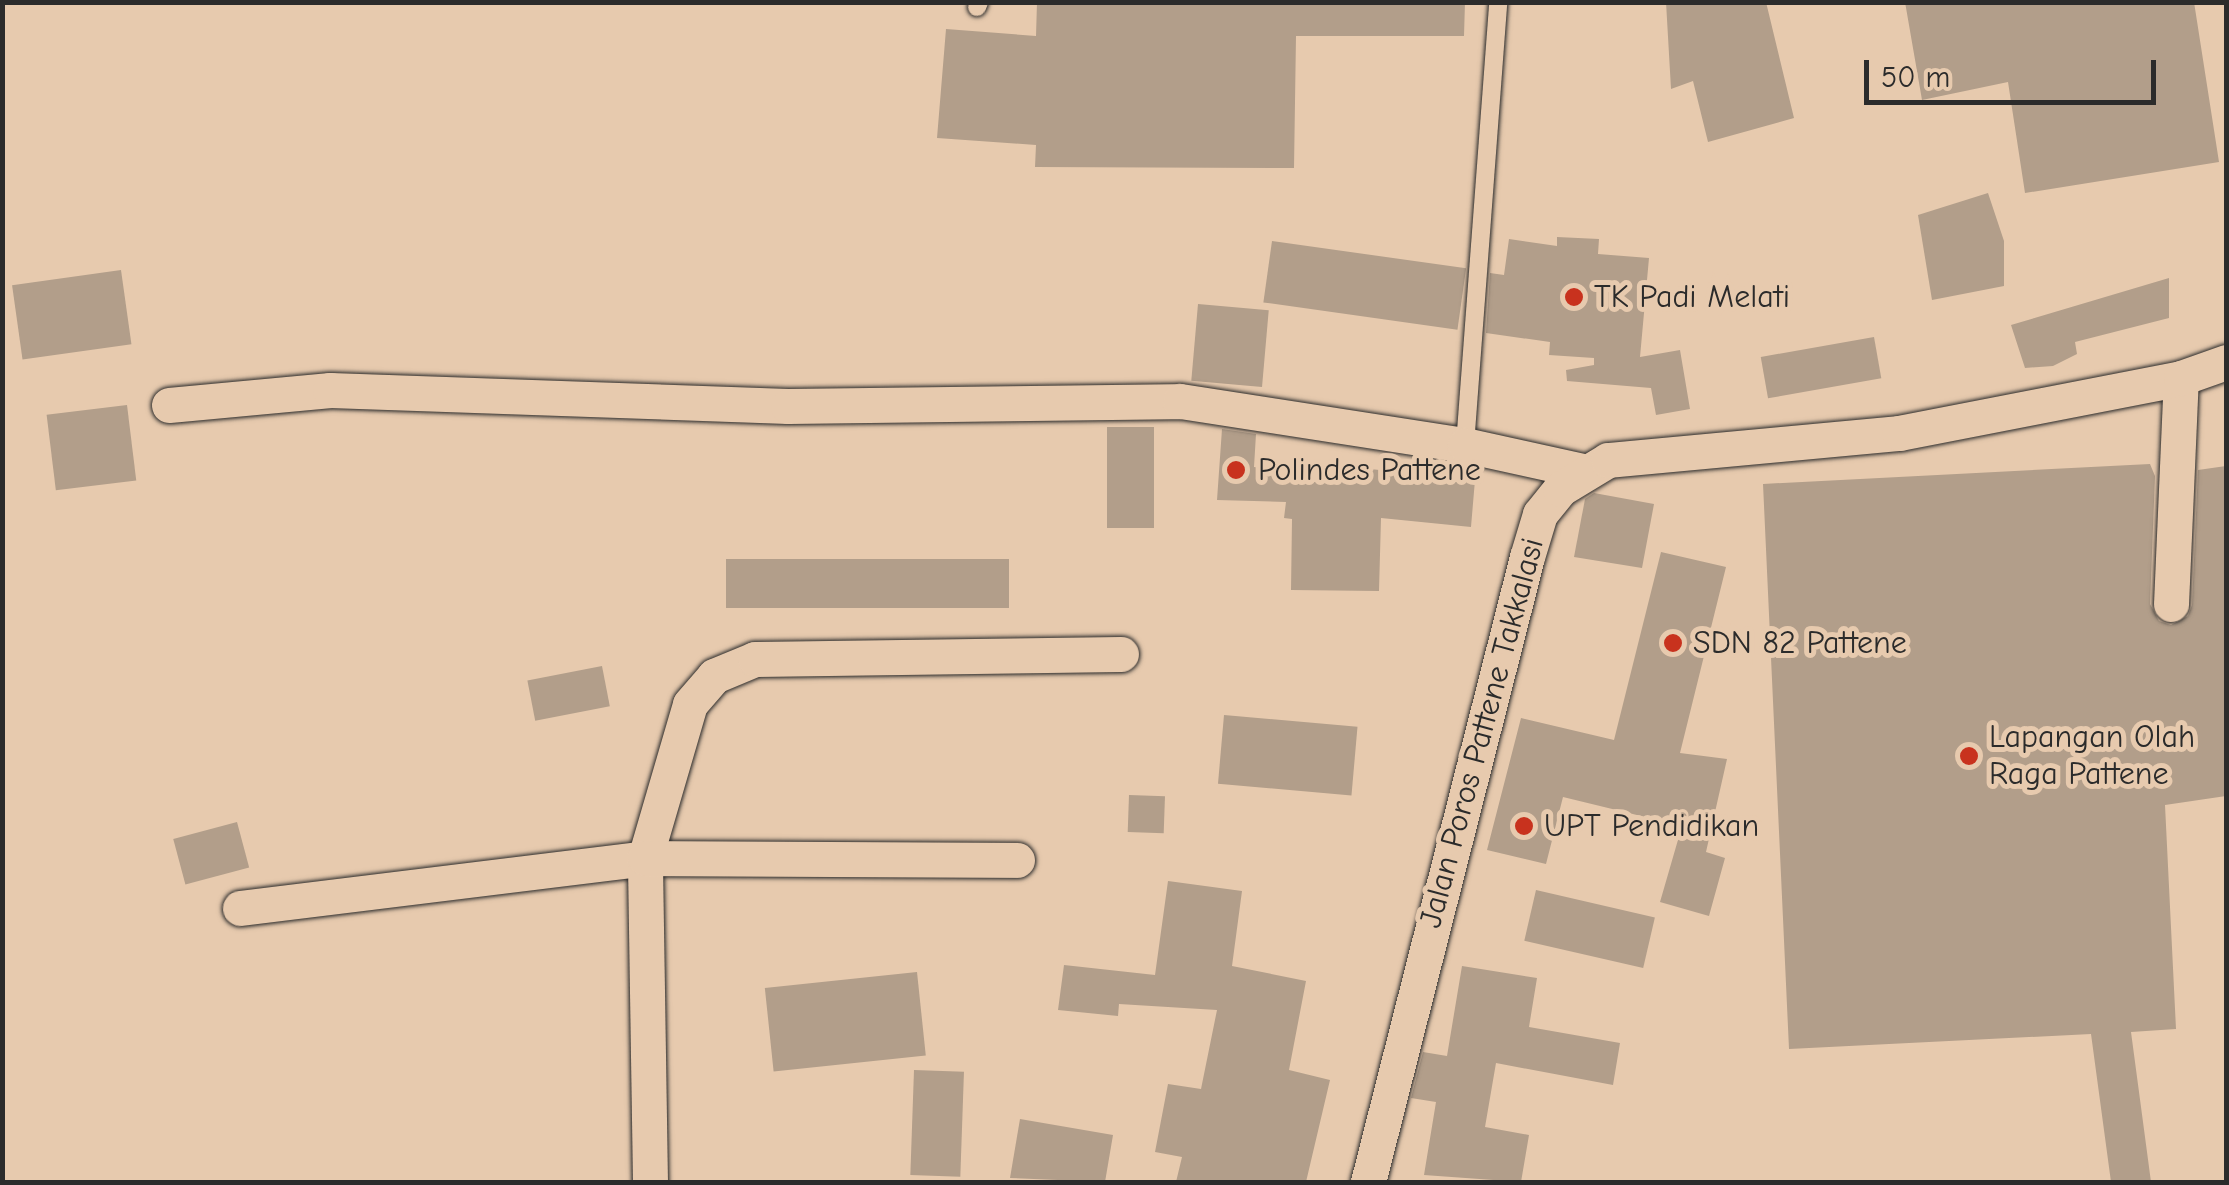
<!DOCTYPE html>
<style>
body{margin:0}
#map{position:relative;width:2229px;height:1185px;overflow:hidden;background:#e7caae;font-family:"Comic Neue",sans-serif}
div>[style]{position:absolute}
.building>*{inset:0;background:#b29e8a;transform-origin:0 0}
.roads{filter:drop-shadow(0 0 2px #2b2b2b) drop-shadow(0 0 2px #2b2b2b)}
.service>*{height:18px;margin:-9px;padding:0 9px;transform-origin:9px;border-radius:9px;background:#e7caae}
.minor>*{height:35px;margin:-17.5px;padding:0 17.5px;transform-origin:17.5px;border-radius:17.5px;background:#e7caae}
.dots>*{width:28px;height:28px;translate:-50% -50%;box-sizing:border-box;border:5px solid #e7caae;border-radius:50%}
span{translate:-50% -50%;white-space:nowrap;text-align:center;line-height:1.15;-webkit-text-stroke:10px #e7caae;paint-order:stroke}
.poi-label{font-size:32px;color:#2b2b2b}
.left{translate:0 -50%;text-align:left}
.street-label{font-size:32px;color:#2b2b2b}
.frame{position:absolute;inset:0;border:5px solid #2b2b2b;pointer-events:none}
.scale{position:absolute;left:1864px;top:60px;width:292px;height:45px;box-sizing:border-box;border:5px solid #2b2b2b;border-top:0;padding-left:12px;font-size:30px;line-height:35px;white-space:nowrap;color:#2b2b2b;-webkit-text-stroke:8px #e7caae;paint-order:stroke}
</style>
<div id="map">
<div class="building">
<div style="clip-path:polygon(1037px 2px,1465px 2px,1464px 36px,1296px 36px,1294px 168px,1035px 167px,1036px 145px,937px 138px,946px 29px,1036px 36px)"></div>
<div style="clip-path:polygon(1666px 2px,1766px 2px,1794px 118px,1708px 142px,1693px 81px,1671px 89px)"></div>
<div style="clip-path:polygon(1905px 2px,2194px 2px,2219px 162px,2025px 193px,2008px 82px,1922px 100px)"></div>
<div style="clip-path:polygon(1988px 193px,2004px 241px,2004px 286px,1932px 300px,1918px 215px)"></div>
<div style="clip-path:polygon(1557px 237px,1599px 239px,1598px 254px,1649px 258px,1640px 357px,1680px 350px,1690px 409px,1656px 415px,1651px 388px,1567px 381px,1566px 370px,1594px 365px,1594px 358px,1549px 355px,1550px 342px,1486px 333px,1490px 273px,1504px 275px,1509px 239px,1557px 246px)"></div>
<div style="left:1272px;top:241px;width:196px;height:62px;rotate:8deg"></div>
<div style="left:121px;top:270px;width:75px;height:110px;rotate:82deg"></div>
<div style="clip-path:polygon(2169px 278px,2169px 318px,2075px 342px,2077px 354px,2053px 366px,2025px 368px,2011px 325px)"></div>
<div style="left:1198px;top:304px;width:71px;height:77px;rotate:5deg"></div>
<div style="left:1874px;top:337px;width:42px;height:115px;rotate:80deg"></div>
<div style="left:127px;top:405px;width:76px;height:81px;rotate:83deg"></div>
<div style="left:1107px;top:427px;width:47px;height:101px"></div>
<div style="clip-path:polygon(1222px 429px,1256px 434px,1254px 467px,1369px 480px,1370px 469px,1475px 480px,1471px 527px,1381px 518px,1379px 591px,1291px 590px,1292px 519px,1284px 518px,1286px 502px,1217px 500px)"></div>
<div style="clip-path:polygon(2150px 464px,2155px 476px,2150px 604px,2159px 621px,2171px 625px,2188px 616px,2192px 605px,2198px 470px,2226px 466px,2226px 796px,2165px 805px,2176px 1029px,2131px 1032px,2151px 1182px,2111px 1182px,2091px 1034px,1789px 1049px,1763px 484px)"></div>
<div style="clip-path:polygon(1594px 493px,1654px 504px,1642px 568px,1574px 557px,1585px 499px)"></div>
<div style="clip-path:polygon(1661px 552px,1726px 567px,1680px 753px,1727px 759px,1706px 852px,1725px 858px,1709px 916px,1660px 902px,1682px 826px,1563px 797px,1546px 864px,1487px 850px,1521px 718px,1614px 740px)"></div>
<div style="left:1009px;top:559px;width:49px;height:283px;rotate:90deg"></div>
<div style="left:602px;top:666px;width:41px;height:76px;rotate:79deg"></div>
<div style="left:1224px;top:715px;width:134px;height:69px;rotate:5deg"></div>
<div style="left:1129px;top:795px;width:36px;height:37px;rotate:2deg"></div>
<div style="left:237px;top:822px;width:47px;height:66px;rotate:75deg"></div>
<div style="clip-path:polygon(1168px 881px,1242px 891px,1232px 966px,1306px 981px,1289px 1070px,1330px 1080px,1306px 1182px,1176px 1182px,1182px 1157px,1155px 1152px,1168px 1084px,1201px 1089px,1217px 1010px,1119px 1004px,1118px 1016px,1058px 1010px,1064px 965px,1155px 975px)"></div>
<div style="left:1536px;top:890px;width:122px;height:52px;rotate:13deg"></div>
<div style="clip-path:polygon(1462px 966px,1537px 978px,1529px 1027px,1620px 1043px,1613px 1085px,1496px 1063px,1485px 1127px,1529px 1135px,1521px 1182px,1424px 1175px,1436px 1102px,1411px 1098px,1423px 1052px,1447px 1056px)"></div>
<div style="left:917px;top:972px;width:84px;height:153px;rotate:84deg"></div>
<div style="left:914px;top:1070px;width:50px;height:105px;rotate:2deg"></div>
<div style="clip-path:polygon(1020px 1119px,1113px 1135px,1105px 1182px,1010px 1178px)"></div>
</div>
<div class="roads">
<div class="service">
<div style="left:977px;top:7px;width:5px;rotate:-68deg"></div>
<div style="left:1465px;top:445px;width:444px;rotate:-85.7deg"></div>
</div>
<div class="minor">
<div style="left:169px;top:405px;width:162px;rotate:-5.3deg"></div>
<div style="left:330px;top:390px;width:458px;rotate:2deg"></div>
<div style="left:788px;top:406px;width:392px;rotate:-0.7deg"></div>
<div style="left:1180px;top:401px;width:288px;rotate:8.8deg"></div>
<div style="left:1465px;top:445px;width:121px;rotate:12.4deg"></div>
<div style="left:2171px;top:604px;width:226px;rotate:-87.5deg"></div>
<div style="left:240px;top:908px;width:408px;rotate:-7deg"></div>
<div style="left:645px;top:858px;width:160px;rotate:-73.7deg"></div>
<div style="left:690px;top:704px;width:37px;rotate:-49deg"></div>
<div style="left:714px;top:676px;width:44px;rotate:-22.5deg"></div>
<div style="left:755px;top:659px;width:366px;rotate:-0.8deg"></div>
<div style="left:650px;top:1182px;width:324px;rotate:-90.9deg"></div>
<div style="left:645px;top:858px;width:372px;rotate:0.3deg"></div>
<div style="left:1368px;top:1182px;width:645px;rotate:-75.73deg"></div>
<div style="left:1527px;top:557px;width:45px;rotate:-73.2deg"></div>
<div style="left:1540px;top:514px;width:32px;rotate:-51deg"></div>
<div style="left:1560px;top:489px;width:56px;rotate:-31.1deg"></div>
<div style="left:1608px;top:460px;width:292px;rotate:-5.3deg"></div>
<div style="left:1899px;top:433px;width:287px;rotate:-11deg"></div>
<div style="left:2181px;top:378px;width:48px;rotate:-19.6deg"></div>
</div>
</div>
<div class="dots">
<div style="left:1574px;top:297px;background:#c8321e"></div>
<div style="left:1236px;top:470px;background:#c8321e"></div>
<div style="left:1673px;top:643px;background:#c8321e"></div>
<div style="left:1969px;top:756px;background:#c8321e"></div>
<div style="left:1524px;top:826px;background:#c8321e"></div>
</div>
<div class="poi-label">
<span class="left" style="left:1594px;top:297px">TK Padi Melati</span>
<span class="left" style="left:1258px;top:470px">Polindes Pattene</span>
<span class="left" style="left:1693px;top:643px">SDN 82 Pattene</span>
<span class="left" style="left:1989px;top:756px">Lapangan Olah<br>Raga Pattene</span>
<span class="left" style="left:1544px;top:826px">UPT Pendidikan</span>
</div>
<div class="street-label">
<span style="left:1482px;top:733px;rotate:-75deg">Jalan Poros Pattene Takkalasi</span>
</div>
<div class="frame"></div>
<div class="scale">50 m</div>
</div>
